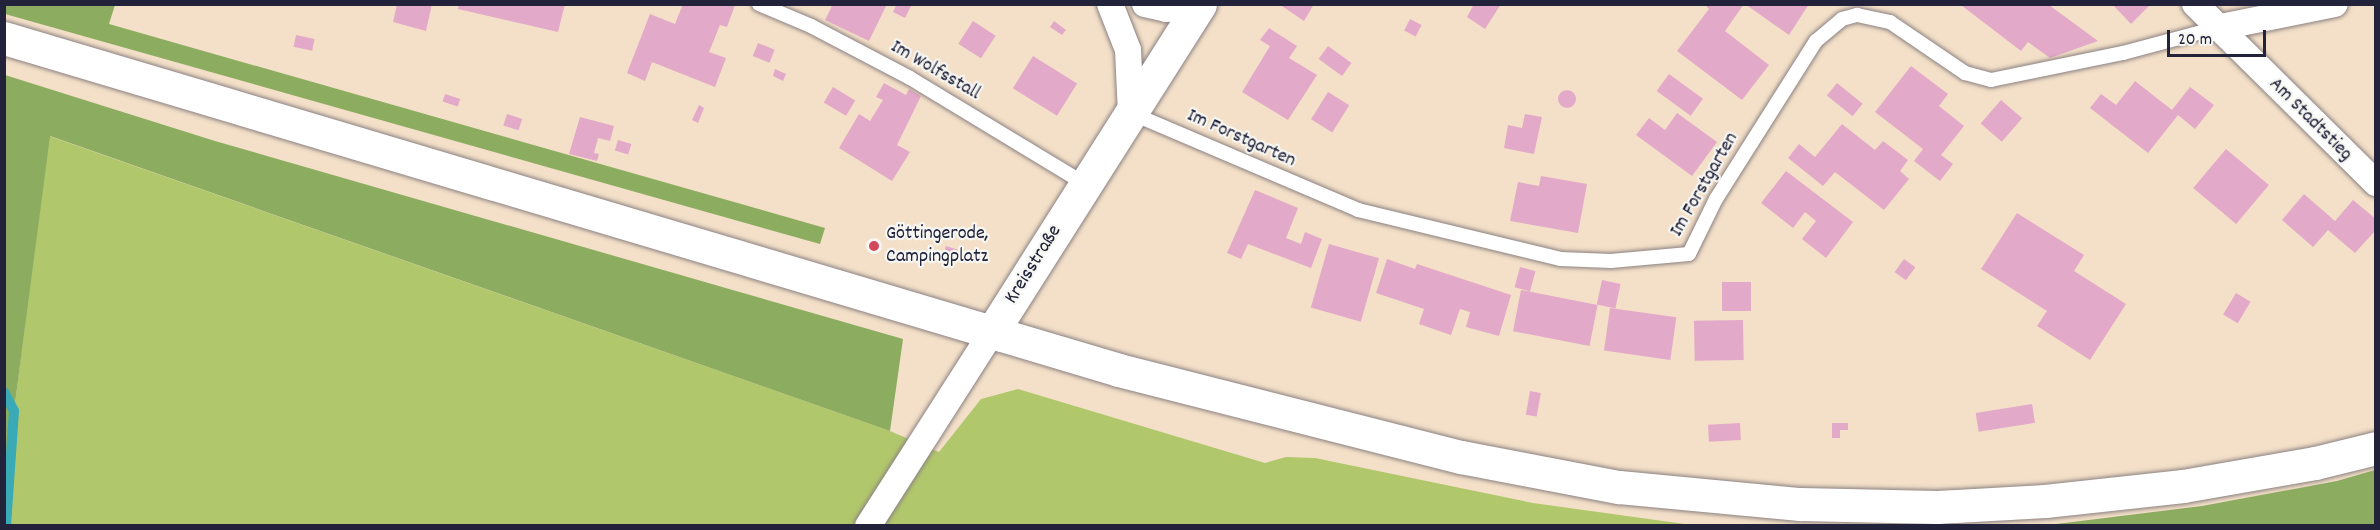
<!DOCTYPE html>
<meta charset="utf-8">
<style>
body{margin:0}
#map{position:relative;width:2380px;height:530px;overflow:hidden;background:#f4e0c8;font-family:Dekko,sans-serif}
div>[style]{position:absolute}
.green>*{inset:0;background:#b1c76c}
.forest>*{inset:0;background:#8cac60}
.stream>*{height:10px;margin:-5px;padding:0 5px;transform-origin:5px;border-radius:5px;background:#3aaab7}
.building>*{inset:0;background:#e3a9c8;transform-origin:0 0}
.round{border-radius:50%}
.roads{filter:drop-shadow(0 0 2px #8b8182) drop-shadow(0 0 2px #8b8182)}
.service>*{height:14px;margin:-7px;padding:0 7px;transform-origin:7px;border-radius:7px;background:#fff}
.minor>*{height:26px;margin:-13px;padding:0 13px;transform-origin:13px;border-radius:13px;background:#fff}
.tertiary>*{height:33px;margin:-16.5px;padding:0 16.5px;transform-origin:16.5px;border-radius:16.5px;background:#fff}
.secondary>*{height:33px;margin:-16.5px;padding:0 16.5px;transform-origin:16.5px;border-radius:16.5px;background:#fff}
.dots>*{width:16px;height:16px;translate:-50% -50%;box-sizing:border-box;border:3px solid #f6f6f2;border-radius:50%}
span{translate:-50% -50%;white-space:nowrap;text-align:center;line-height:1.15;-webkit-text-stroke:4.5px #f6f6f2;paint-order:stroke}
.street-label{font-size:20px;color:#22223b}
.poi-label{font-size:20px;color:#22223b}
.left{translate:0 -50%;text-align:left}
.frame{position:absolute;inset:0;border:6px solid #22223b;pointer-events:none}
.scale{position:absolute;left:2167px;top:30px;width:99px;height:27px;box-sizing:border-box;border:3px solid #22223b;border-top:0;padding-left:8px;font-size:18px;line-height:21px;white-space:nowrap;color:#22223b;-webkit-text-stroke:4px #f6f6f2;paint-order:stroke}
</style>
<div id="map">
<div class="green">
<div style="clip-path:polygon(49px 136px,890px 431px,939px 452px,981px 399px,1018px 389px,1265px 463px,1286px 457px,1315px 458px,1533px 503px,1692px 525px,8px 526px,14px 411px)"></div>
</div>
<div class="forest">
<div style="clip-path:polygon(4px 5px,115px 5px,109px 24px,825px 228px,820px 244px,5px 14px)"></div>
<div style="clip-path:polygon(5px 75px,215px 141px,903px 339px,890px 431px,50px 136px,14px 411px,8px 525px,5px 525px)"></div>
<div style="clip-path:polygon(2375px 470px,2375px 525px,2048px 525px,2202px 506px,2337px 481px)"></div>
</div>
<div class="stream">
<div style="left:4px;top:392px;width:21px;rotate:62deg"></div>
<div style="left:14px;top:411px;width:115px;rotate:94deg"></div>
</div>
<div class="building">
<div style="clip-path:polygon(397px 4px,432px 4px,426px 31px,393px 22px)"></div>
<div style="clip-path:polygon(459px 4px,565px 4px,558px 32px,458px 9px)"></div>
<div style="clip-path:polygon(683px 4px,735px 5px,727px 27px,720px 25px,709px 52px,726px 58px,715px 87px,652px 62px,645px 81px,627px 73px,650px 14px,675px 24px)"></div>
<div style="clip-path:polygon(833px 4px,887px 4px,869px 41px,825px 20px)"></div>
<div style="clip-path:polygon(897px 4px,912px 4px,905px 18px,893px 12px)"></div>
<div style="clip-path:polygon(1279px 4px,1314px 4px,1304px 21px)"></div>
<div style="clip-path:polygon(1474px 4px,1501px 4px,1485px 29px,1467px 17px)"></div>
<div style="clip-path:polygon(1704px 4px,1744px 4px,1725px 31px,1769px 65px,1742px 100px,1677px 51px,1709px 9px)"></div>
<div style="clip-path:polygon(1745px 4px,1809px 4px,1789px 35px)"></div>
<div style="clip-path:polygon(2112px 4px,2151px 4px,2131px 24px)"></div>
<div style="clip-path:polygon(1961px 5px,2049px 5px,2098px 41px,2050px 58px,2028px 42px,2021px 51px)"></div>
<div style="left:1410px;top:19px;width:13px;height:13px;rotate:27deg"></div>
<div style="left:973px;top:21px;width:27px;height:27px;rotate:33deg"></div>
<div style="clip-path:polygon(1054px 21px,1066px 30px,1062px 35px,1050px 27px)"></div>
<div style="clip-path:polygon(1269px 28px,1297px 46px,1289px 58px,1317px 75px,1288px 120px,1242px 92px,1270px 46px,1260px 40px)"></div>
<div style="left:296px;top:35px;width:19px;height:12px;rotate:12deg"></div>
<div style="left:758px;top:43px;width:18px;height:14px;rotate:22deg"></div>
<div style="left:1328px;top:46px;width:29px;height:16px;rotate:36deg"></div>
<div style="left:1033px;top:56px;width:52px;height:38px;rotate:32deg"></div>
<div style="clip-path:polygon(1911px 66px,1948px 94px,1939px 106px,1964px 126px,1941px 155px,1953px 164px,1940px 181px,1914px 161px,1923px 149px,1875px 112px)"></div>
<div style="clip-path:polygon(775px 69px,786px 74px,783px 81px,773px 76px)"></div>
<div style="left:1669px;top:74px;width:42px;height:21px;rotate:36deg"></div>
<div style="clip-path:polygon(2135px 81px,2172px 110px,2190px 87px,2214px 105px,2195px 129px,2178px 115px,2148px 153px,2090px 108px,2101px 94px,2116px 105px)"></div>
<div style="clip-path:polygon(884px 83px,906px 95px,909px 89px,921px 96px,897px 145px,910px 152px,892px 181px,839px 148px,859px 114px,870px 121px,883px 100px,876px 97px)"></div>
<div style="left:1837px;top:83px;width:33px;height:16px;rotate:39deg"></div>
<div style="left:833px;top:87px;width:26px;height:18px;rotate:31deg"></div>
<div class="round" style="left:1558px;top:90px;width:18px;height:18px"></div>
<div style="left:1328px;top:92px;width:25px;height:32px;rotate:32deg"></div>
<div style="left:445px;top:94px;width:16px;height:8px;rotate:18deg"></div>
<div style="left:2001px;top:100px;width:28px;height:31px;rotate:41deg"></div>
<div style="clip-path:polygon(699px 105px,704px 108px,698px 123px,692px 120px)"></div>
<div style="clip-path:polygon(1677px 113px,1717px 142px,1692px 176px,1636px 135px,1649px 118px,1665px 130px)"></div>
<div style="left:507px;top:114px;width:16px;height:12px;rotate:18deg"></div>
<div style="clip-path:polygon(1525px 114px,1542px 117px,1534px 154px,1504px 148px,1508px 125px,1522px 128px)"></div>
<div style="clip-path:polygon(580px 117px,614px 126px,610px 141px,598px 138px,594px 153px,599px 154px,597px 161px,569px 154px)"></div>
<div style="clip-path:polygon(1842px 124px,1875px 150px,1883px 141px,1908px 160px,1900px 171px,1909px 179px,1884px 210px,1835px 172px,1823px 186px,1788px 158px,1799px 144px,1815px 157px)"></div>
<div style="left:618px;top:140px;width:14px;height:11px;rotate:17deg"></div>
<div style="left:2226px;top:149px;width:56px;height:51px;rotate:40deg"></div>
<div style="clip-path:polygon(1786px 171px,1853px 222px,1826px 258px,1802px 239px,1816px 221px,1805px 212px,1793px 228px,1761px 203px)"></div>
<div style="clip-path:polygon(1541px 176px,1587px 184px,1578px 233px,1510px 221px,1518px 182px,1539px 186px)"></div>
<div style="clip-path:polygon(1255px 190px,1298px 208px,1286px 238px,1301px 244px,1305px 232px,1322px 239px,1311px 268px,1248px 244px,1241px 259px,1227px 253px)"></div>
<div style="clip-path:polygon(2304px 194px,2335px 221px,2353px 200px,2376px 219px,2376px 230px,2355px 253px,2328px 230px,2313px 247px,2282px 220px)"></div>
<div style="clip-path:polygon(2017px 213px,2084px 255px,2074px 271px,2126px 304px,2090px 360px,2037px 326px,2047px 311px,1981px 269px)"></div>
<div style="left:1329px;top:244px;width:52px;height:66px;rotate:16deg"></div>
<div style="left:946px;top:246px;width:13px;height:9px;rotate:18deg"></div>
<div style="clip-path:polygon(1387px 259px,1415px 269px,1417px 264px,1511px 295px,1499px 336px,1466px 327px,1470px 312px,1460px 309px,1451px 335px,1419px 324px,1424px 309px,1376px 293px)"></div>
<div style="left:1904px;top:259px;width:14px;height:16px;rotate:36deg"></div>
<div style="left:1520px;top:267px;width:16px;height:21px;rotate:15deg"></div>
<div style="left:1602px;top:280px;width:19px;height:25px;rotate:12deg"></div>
<div style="left:1722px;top:282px;width:29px;height:29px"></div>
<div style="left:1521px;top:290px;width:78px;height:42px;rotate:11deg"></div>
<div style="left:2236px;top:293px;width:17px;height:25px;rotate:31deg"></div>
<div style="left:1610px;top:308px;width:67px;height:43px;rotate:8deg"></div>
<div style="left:1743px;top:320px;width:40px;height:49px;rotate:89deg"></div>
<div style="left:1530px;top:391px;width:11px;height:24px;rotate:10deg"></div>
<div style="left:2032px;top:404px;width:19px;height:57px;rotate:81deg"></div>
<div style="left:1740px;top:423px;width:17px;height:32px;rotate:87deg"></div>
<div style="clip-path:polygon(1832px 423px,1848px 423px,1848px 430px,1840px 430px,1840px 438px,1832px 438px)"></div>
</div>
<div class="roads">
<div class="service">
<div style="left:759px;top:4px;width:56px;rotate:22.9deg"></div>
<div style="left:811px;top:26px;width:112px;rotate:27.7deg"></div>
<div style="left:910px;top:78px;width:205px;rotate:31.2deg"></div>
<div style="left:1131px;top:113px;width:247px;rotate:23.1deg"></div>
<div style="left:1358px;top:210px;width:208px;rotate:13.6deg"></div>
<div style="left:1560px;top:259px;width:51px;rotate:2.2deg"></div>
<div style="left:1611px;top:261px;width:78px;rotate:-5.1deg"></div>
<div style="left:1689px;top:254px;width:61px;rotate:-63.9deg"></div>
<div style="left:1716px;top:199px;width:187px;rotate:-57.7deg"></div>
<div style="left:1816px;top:41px;width:34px;rotate:-40deg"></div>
<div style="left:1842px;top:19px;width:16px;rotate:-15deg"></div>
<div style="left:1857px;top:15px;width:34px;rotate:12deg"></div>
<div style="left:1890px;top:22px;width:91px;rotate:34.2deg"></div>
<div style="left:1965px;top:73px;width:27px;rotate:15deg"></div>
<div style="left:1991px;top:80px;width:135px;rotate:-11.6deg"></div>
<div style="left:2123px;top:53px;width:96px;rotate:-15deg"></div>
</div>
<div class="minor">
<div style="left:1110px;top:4px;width:49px;rotate:68.6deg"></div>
<div style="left:1128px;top:50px;width:63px;rotate:87.3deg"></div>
<div style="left:1145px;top:4px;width:22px;rotate:13deg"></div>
<div style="left:1166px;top:9px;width:25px;rotate:-12deg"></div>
<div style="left:2195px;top:4px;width:255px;rotate:44.7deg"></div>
<div style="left:2216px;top:28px;width:121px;rotate:-11.4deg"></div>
<div style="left:868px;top:526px;width:230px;rotate:-57.4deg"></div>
</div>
<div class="tertiary">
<div style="left:992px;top:332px;width:388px;rotate:-57.6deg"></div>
</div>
<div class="secondary">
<div style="left:4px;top:38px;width:1163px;rotate:16.58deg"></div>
<div style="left:1119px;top:370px;width:353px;rotate:14.3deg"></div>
<div style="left:1461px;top:457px;width:161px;rotate:10.8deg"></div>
<div style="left:1619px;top:487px;width:182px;rotate:5.4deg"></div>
<div style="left:1800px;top:504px;width:137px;rotate:1.3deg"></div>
<div style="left:1937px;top:507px;width:108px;rotate:-3.2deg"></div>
<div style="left:2045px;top:501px;width:139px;rotate:-6.2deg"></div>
<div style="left:2183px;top:486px;width:134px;rotate:-9.9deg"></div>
<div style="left:2315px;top:463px;width:63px;rotate:-13.8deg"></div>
</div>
</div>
<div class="dots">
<div style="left:874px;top:246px;background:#d1495b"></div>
</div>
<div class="street-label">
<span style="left:935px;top:71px;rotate:30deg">Im Wolfsstall</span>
<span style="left:2310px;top:120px;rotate:45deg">Am Stadtstieg</span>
<span style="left:1241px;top:139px;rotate:24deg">Im Forstgarten</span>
<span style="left:1705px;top:185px;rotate:-60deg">Im Forstgarten</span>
<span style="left:1034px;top:265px;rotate:-58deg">Kreisstraße</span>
</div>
<div class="poi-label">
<span class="left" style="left:886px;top:246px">Göttingerode,<br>Campingplatz</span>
</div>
<div class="frame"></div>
<div class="scale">20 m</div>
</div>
